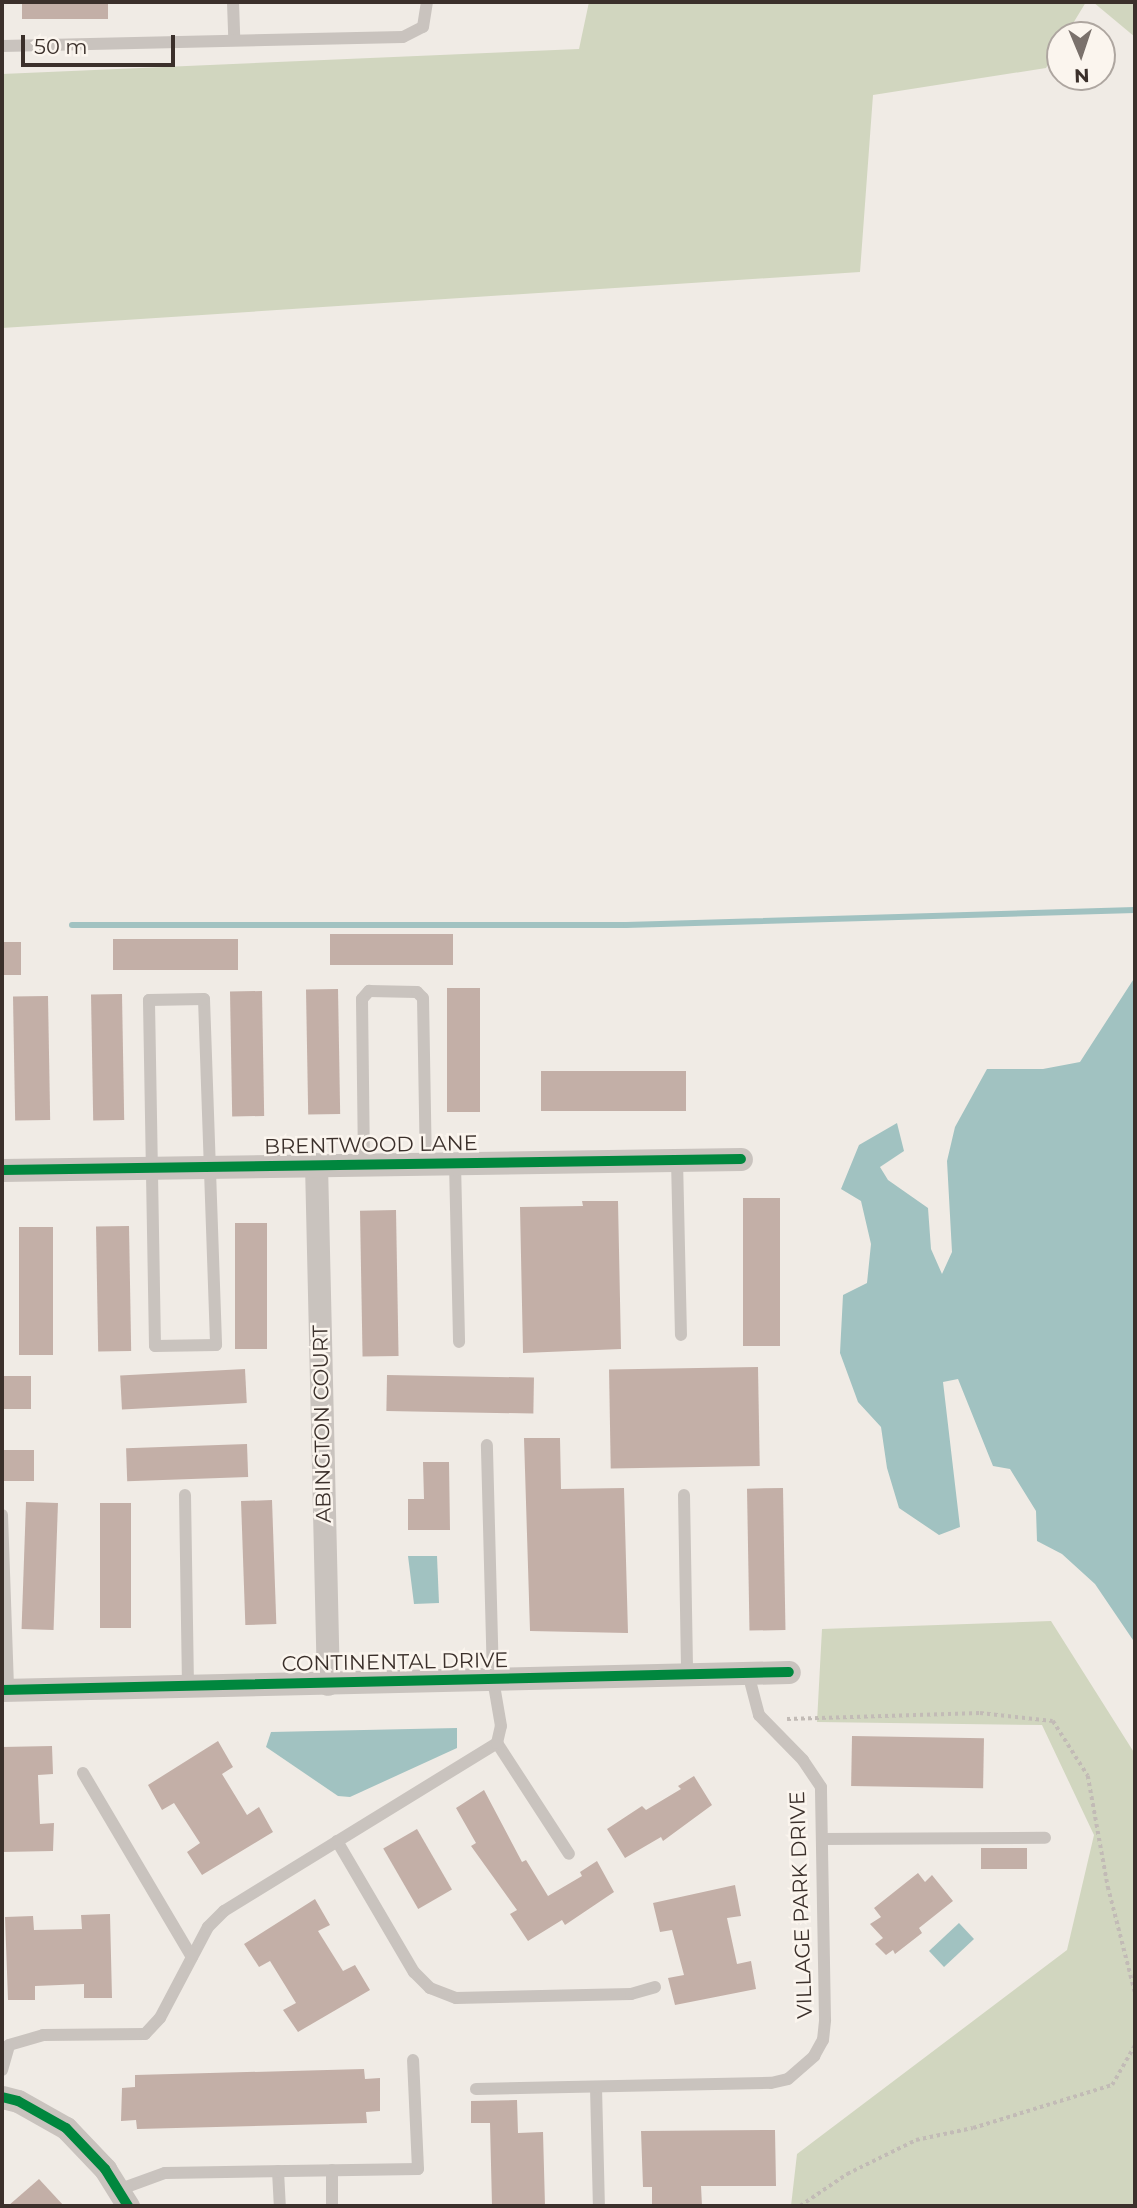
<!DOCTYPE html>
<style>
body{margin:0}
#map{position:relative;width:1137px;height:2208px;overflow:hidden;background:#f0ebe5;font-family:Montserrat,sans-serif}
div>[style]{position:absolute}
.green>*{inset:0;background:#d1d6bf}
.water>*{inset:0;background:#a1c2c1;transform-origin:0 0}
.stream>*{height:6px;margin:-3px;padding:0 3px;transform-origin:3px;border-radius:3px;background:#a1c2c1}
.building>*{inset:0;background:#c3afa7;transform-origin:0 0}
.path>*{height:3.5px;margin-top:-1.75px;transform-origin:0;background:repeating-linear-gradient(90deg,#c2bbb6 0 3.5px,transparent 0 7px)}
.service>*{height:12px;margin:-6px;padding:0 6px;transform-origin:6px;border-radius:6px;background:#c9c3be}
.minor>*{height:23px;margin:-11.5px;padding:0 11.5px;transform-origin:11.5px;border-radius:11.5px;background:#c9c3be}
.cycleway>*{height:10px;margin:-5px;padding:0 5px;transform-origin:5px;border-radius:5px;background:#00873e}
span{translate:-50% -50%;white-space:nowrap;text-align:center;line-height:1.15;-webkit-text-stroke:5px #fbf5ee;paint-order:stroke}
.street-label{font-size:21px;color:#3b302b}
.frame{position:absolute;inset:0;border:4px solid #3b302b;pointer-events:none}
.north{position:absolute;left:1046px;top:21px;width:70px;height:70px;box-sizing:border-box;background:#fbf5ee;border:2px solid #aea6a0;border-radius:50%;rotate:178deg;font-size:19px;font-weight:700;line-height:28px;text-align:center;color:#3b302b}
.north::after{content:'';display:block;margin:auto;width:24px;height:32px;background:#7a716c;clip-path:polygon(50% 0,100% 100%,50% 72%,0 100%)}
.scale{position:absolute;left:21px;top:35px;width:154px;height:32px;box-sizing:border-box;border:4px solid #3b302b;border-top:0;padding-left:9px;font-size:21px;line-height:24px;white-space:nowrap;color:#3b302b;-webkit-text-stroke:5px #fbf5ee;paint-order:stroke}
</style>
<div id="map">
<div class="green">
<div style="clip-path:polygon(589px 2px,1086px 2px,1066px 35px,1060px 35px,1060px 45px,1046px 68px,873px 95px,860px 272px,2px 328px,2px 74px,579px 49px)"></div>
<div style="clip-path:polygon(1093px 2px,1135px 2px,1135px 37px)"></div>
<div style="clip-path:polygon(1051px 1621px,1135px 1754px,1135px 2206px,791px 2206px,797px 2154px,1067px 1950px,1094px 1835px,1042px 1725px,817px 1722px,822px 1629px)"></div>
</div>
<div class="water">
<div style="clip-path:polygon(1135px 977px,1135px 1643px,1095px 1584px,1062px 1554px,1037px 1541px,1036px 1511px,1010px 1469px,993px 1466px,958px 1379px,943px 1382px,960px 1527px,939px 1535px,899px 1508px,887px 1468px,881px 1427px,858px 1402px,840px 1353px,843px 1295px,867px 1283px,871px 1244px,861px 1201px,841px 1189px,859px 1145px,897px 1123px,904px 1151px,880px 1167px,888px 1180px,928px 1208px,931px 1249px,942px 1274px,952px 1252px,947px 1161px,955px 1127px,987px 1069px,1043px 1069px,1080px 1062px)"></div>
<div style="clip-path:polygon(408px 1556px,437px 1556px,439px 1603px,414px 1604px)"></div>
<div style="clip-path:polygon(457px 1728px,457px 1748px,350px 1797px,338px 1796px,266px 1747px,271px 1732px)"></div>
<div style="left:959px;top:1923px;width:22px;height:41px;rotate:47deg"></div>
</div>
<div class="stream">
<div style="left:72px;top:925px;width:554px"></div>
<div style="left:626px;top:925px;width:509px;rotate:-1.69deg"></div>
</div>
<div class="building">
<div style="left:22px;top:2px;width:86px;height:17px"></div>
<div style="left:330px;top:934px;width:123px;height:31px"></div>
<div style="left:113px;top:939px;width:125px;height:31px"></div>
<div style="left:2px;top:942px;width:19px;height:33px"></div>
<div style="left:447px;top:988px;width:33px;height:124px"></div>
<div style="left:338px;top:989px;width:125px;height:32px;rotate:89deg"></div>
<div style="left:262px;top:991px;width:125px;height:32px;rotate:89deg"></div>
<div style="left:122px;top:994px;width:126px;height:31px;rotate:89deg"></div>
<div style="left:48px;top:996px;width:124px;height:35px;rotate:89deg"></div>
<div style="left:541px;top:1071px;width:145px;height:40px"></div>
<div style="left:743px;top:1198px;width:37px;height:148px"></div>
<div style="clip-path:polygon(582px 1201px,618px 1201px,621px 1349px,523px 1353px,520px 1207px,583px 1206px)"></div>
<div style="left:396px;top:1210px;width:146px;height:36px;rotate:89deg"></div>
<div style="left:235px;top:1223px;width:32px;height:126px"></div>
<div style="left:129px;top:1226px;width:125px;height:33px;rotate:89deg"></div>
<div style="left:53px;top:1227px;width:128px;height:34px;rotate:90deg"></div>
<div style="left:758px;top:1367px;width:99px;height:149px;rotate:89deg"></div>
<div style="left:245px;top:1369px;width:34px;height:125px;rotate:87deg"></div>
<div style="left:387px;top:1375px;width:147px;height:36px;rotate:1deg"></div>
<div style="left:2px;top:1376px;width:29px;height:33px"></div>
<div style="clip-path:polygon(524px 1438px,560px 1438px,561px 1489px,624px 1488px,628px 1633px,530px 1631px)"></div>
<div style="left:247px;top:1444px;width:33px;height:121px;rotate:88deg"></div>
<div style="left:2px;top:1450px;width:32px;height:31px"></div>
<div style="clip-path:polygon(423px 1462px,449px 1462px,450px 1530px,408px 1530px,408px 1499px,424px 1499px)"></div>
<div style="left:783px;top:1488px;width:142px;height:36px;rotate:89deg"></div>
<div style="left:272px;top:1500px;width:124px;height:31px;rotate:88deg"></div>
<div style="left:26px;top:1502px;width:32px;height:127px;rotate:2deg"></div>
<div style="left:100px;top:1503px;width:31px;height:125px"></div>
<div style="left:852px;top:1736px;width:132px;height:50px;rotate:1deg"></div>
<div style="clip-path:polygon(218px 1741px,233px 1767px,222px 1774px,247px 1815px,259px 1807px,273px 1832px,202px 1875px,187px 1852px,200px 1843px,174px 1803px,162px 1810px,148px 1785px)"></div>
<div style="clip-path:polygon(52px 1746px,53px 1774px,38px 1775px,40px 1824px,54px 1823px,53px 1851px,2px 1852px,2px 1747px)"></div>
<div style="clip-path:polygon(694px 1776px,712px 1805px,663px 1841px,661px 1837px,625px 1858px,607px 1829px,642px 1806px,646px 1810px,681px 1789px,678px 1786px)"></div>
<div style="clip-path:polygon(484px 1790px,522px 1862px,526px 1860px,548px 1896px,582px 1876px,580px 1872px,597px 1861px,614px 1892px,565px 1925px,562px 1920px,528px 1941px,510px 1914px,517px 1910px,471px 1846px,476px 1843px,456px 1808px)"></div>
<div style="left:417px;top:1829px;width:70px;height:39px;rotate:60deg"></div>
<div style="left:981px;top:1848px;width:46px;height:21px"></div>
<div style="clip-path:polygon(918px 1873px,925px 1882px,932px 1875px,953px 1901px,919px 1928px,922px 1933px,895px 1954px,893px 1950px,886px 1955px,875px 1944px,883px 1938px,870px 1924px,881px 1917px,874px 1908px)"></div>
<div style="clip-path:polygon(735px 1885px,741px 1916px,727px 1918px,737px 1964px,751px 1961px,756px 1989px,675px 2005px,668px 1978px,684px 1975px,672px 1930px,660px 1932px,653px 1903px)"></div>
<div style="clip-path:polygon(315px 1899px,330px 1925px,318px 1931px,343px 1971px,355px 1965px,370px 1990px,298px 2032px,283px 2010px,296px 2003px,270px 1961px,259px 1967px,244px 1944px)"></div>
<div style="clip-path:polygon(110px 1914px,112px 1998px,84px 1998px,84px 1984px,35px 1986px,35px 2000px,8px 2000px,5px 1917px,33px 1916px,34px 1930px,82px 1929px,81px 1915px)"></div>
<div style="clip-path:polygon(364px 2069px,365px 2079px,380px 2078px,380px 2111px,366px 2112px,367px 2123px,137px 2129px,136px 2120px,121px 2121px,122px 2088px,135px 2087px,135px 2075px)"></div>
<div style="clip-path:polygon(517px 2100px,518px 2133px,543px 2132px,545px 2206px,492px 2206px,490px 2123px,471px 2123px,471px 2101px)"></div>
<div style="clip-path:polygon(775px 2130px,776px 2186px,701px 2186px,702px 2206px,652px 2206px,652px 2187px,643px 2187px,641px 2131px)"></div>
<div style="clip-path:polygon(39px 2179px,64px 2206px,8px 2206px)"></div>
</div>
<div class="path">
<div style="left:787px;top:1719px;width:193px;rotate:-1.8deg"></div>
<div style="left:980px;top:1713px;width:73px;rotate:6.3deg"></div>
<div style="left:1053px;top:1721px;width:65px;rotate:57.5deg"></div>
<div style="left:1088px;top:1776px;width:113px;rotate:79.8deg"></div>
<div style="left:1108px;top:1887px;width:108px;rotate:75.6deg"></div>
<div style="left:800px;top:2206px;width:57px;rotate:-34.2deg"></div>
<div style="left:847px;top:2174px;width:77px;rotate:-26.2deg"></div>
<div style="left:916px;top:2140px;width:58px;rotate:-11.9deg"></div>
<div style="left:973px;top:2128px;width:145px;rotate:-17.2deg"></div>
<div style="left:1112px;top:2085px;width:46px;rotate:-60.1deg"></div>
</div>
<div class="service">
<div style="left:233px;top:2px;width:38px;rotate:88deg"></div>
<div style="left:2px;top:46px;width:401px;rotate:-1.3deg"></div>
<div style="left:403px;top:37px;width:22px;rotate:-27deg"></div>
<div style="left:423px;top:27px;width:25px;rotate:-81deg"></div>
<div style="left:204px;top:999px;width:346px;rotate:88deg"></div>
<div style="left:216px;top:1345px;width:61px;rotate:179.1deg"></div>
<div style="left:155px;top:1346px;width:346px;rotate:-91deg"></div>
<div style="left:149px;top:1000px;width:55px;rotate:-1deg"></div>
<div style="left:677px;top:1160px;width:175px;rotate:88.7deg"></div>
<div style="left:455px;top:1163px;width:179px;rotate:88.7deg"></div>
<div style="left:364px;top:1164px;width:165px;rotate:-90.7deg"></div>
<div style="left:362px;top:999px;width:11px;rotate:-49deg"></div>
<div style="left:369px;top:991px;width:48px;rotate:1.2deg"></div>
<div style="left:417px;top:992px;width:8px;rotate:45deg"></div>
<div style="left:423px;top:998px;width:165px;rotate:89deg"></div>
<div style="left:185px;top:1495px;width:191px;rotate:89.1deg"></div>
<div style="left:684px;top:1495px;width:178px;rotate:89deg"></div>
<div style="left:2px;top:1515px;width:175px;rotate:88deg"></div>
<div style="left:497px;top:1743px;width:132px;rotate:57deg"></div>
<div style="left:83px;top:1773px;width:214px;rotate:59.4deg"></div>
<div style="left:822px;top:1839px;width:223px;rotate:-0.3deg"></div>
<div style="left:337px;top:1841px;width:152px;rotate:59.6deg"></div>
<div style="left:414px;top:1972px;width:23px;rotate:45deg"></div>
<div style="left:430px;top:1988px;width:28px;rotate:21deg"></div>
<div style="left:456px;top:1998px;width:175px;rotate:-1.3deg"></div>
<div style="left:631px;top:1994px;width:25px;rotate:-16deg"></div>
<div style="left:2px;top:2070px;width:26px;rotate:-74deg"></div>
<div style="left:9px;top:2045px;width:35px;rotate:-16deg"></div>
<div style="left:43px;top:2035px;width:102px;rotate:-0.6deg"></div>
<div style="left:145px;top:2034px;width:22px;rotate:-47deg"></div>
<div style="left:160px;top:2018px;width:103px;rotate:-62.2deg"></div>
<div style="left:208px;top:1927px;width:23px;rotate:-45deg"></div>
<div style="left:224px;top:1911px;width:321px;rotate:-31.6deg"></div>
<div style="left:497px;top:1743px;width:17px;rotate:-77deg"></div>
<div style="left:501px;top:1726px;width:48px;rotate:-99.7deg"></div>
<div style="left:493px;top:1679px;width:234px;rotate:-91.5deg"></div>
<div style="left:596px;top:2087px;width:119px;rotate:88.6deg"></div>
<div style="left:476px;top:2089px;width:295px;rotate:-1.2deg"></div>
<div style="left:771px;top:2083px;width:17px;rotate:-13deg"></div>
<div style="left:788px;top:2079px;width:35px;rotate:-41deg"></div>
<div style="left:814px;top:2056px;width:18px;rotate:-61deg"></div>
<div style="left:823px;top:2040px;width:20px;rotate:-84deg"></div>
<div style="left:825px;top:2020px;width:233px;rotate:-91deg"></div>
<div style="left:821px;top:1787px;width:32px;rotate:-124deg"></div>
<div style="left:803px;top:1760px;width:63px;rotate:-134.4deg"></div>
<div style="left:759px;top:1715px;width:43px;rotate:-104.7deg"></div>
<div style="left:332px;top:2170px;width:36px;rotate:90deg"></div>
<div style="left:278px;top:2171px;width:35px;rotate:87deg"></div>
<div style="left:118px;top:2190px;width:50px;rotate:-19.9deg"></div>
<div style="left:165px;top:2173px;width:253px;rotate:-0.9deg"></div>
<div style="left:418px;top:2169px;width:109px;rotate:-92.6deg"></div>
</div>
<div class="minor">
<div style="left:316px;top:1164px;width:520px;rotate:88.68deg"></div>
<div style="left:2px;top:1170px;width:739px;rotate:-0.85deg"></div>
<div style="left:2px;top:1690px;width:787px;rotate:-1.31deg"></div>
<div style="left:2px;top:2097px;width:16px;rotate:14deg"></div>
<div style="left:18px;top:2101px;width:55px;rotate:29.4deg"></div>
<div style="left:66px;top:2128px;width:57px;rotate:46.4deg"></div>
<div style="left:105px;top:2169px;width:44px;rotate:58.1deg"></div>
</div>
<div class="cycleway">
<div style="left:2px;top:1170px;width:739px;rotate:-0.85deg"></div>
<div style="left:2px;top:1690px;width:787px;rotate:-1.31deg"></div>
<div style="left:2px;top:2097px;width:16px;rotate:14deg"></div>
<div style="left:18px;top:2101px;width:55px;rotate:29.4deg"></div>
<div style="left:66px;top:2128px;width:57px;rotate:46.4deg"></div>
<div style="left:105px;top:2169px;width:44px;rotate:58.1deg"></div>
</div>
<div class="street-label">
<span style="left:371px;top:1145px;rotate:-1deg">BRENTWOOD LANE</span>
<span style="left:322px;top:1424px;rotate:-91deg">ABINGTON COURT</span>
<span style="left:395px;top:1662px;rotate:-1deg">CONTINENTAL DRIVE</span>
<span style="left:801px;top:1905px;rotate:-92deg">VILLAGE PARK DRIVE</span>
</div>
<div class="frame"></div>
<div class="north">N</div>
<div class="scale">50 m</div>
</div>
